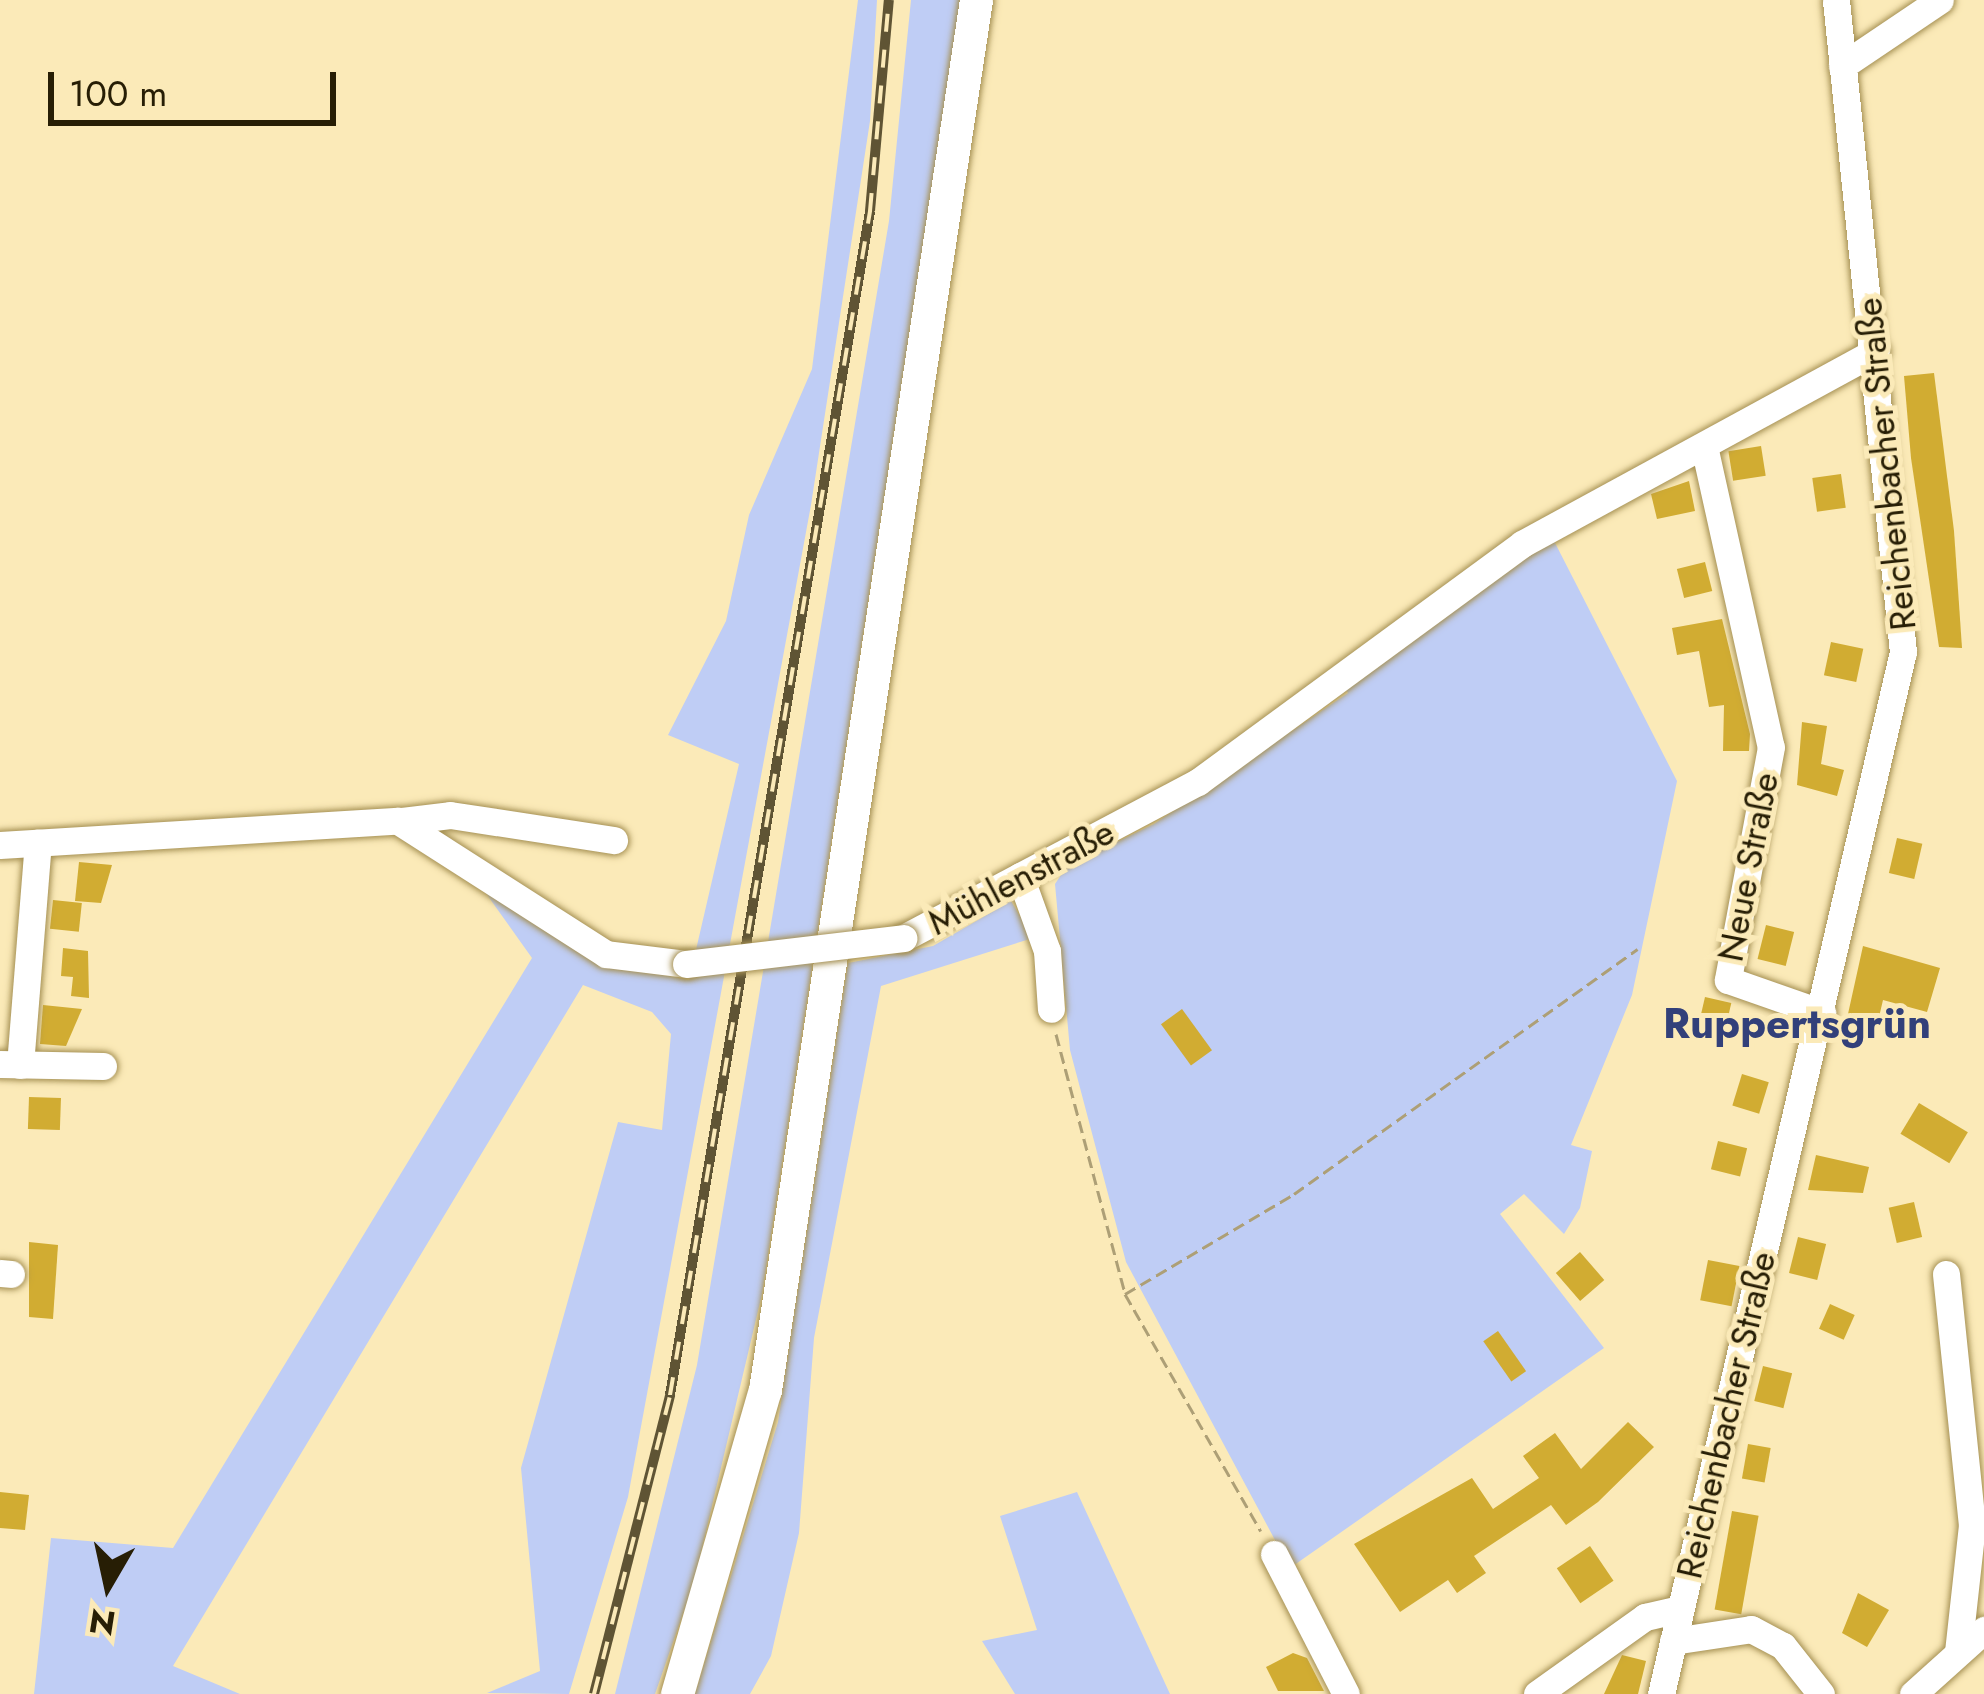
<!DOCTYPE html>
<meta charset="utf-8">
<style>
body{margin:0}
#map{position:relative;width:1984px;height:1694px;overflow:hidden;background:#fbeab8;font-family:Jost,sans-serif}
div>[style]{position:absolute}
.green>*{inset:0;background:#bfcdf5}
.building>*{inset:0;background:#d1ac32;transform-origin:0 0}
.path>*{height:3px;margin-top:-1.5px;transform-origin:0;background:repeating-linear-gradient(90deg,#ad9f76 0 12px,transparent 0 18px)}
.roads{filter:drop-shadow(0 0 3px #a59053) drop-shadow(0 0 3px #a59053)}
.minor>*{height:27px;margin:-13.5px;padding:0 13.5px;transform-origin:13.5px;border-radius:13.5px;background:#fff}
.major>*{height:33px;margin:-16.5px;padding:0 16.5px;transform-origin:16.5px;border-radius:16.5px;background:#fff}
.rail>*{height:10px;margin-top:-5px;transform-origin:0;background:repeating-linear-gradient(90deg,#fbeab8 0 18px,#5f5434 0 36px);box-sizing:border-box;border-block:3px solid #5f5434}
.bridges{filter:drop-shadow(0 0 3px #a59053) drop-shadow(0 0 3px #a59053)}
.minor-bridge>*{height:27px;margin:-13.5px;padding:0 13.5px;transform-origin:13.5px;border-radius:13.5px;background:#fff}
span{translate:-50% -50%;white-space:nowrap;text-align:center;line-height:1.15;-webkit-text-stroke:10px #fbeab8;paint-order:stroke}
.street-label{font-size:36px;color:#271e05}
.quarter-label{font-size:42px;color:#32407a;font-weight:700}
.north{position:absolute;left:48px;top:1526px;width:120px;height:120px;-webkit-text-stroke:9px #fbeab8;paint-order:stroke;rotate:189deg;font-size:33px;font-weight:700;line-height:48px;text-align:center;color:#271e05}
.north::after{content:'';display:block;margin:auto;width:42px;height:54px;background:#271e05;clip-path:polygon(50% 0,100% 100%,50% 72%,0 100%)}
.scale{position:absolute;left:48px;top:72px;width:288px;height:54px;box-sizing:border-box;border:6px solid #271e05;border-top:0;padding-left:15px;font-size:36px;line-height:42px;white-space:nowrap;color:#271e05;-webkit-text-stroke:9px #fbeab8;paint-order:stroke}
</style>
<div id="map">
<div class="green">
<div style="clip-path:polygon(858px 0,877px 0,870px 121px,811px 505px,628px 1497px,569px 1694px,487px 1693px,540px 1671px,521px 1468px,618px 1122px,662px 1130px,671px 1034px,652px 1012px,583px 985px,173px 1666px,240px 1694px,34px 1694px,51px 1538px,173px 1548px,532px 958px,480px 885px,592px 961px,689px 980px,739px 764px,668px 735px,726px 621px,749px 515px,812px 369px)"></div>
<div style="clip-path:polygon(911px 0,960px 0,762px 1294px,694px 1582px,655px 1694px,615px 1694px,697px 1365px,889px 221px)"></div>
<div style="clip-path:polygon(1552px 537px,1677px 781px,1632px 995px,1571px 1145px,1592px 1151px,1580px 1208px,1564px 1234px,1524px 1194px,1500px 1214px,1604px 1348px,1290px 1568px,1126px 1262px,1070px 1050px,1055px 884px,1067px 866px,1154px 824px,1348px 693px,1335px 671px)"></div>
<div style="clip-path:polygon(1011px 901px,1033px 938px,881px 986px,814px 1338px,799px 1533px,771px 1656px,750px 1694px,695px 1694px,778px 1422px,848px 963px,933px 946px)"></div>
<div style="clip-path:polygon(1077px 1492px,1170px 1694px,1015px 1694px,982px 1641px,1037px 1630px,1000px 1516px)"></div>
</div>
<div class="building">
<div style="clip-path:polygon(1934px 373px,1954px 531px,1962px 648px,1939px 647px,1911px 458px,1904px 376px)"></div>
<div style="left:1761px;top:446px;width:30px;height:33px;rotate:81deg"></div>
<div style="left:1841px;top:474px;width:34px;height:29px;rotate:82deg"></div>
<div style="clip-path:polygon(1689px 481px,1695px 511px,1657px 519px,1651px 494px)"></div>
<div style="left:1705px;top:562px;width:30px;height:29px;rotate:76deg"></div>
<div style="clip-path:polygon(1722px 619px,1750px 734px,1749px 751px,1723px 751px,1724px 705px,1709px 707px,1699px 651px,1677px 655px,1672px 628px)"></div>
<div style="left:1831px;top:642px;width:33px;height:34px;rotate:12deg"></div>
<div style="clip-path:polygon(1802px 722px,1827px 726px,1821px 764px,1844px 770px,1837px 796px,1797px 785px)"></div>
<div style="left:1897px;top:838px;width:26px;height:36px;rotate:13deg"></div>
<div style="clip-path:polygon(79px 862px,112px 865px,101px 903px,75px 901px)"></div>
<div style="left:53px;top:900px;width:29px;height:29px;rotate:6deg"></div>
<div style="left:1766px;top:925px;width:29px;height:35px;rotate:14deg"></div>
<div style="clip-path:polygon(1863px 946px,1940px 968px,1927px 1012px,1883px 1000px,1876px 1030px,1846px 1023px)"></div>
<div style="clip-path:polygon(63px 948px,88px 951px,89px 998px,71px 996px,73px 977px,61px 976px)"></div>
<div style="left:1705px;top:997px;width:27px;height:37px;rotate:13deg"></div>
<div style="clip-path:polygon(43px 1005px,82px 1009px,66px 1046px,40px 1044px)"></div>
<div style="left:1182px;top:1009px;width:51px;height:26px;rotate:54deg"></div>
<div style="left:1742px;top:1074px;width:28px;height:33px;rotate:17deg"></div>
<div style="left:29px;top:1097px;width:32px;height:32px;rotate:2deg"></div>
<div style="left:1919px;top:1103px;width:57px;height:36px;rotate:31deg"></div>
<div style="left:1718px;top:1141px;width:30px;height:29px;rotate:14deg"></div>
<div style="clip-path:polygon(1816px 1155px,1869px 1167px,1863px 1193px,1808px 1190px)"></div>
<div style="left:1914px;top:1202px;width:36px;height:26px;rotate:77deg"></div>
<div style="left:1798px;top:1237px;width:29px;height:37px;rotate:14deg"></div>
<div style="clip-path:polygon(29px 1242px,58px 1245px,53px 1319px,29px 1317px)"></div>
<div style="left:1580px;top:1252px;width:37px;height:32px;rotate:49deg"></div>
<div style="left:1708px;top:1260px;width:32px;height:41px;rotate:11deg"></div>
<div style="left:1830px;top:1304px;width:27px;height:27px;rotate:24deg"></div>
<div style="left:1498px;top:1331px;width:49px;height:18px;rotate:55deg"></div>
<div style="left:1763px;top:1366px;width:30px;height:36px;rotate:14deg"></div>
<div style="clip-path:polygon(1628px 1422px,1654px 1447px,1598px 1502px,1566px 1525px,1551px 1505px,1474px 1556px,1486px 1573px,1457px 1593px,1448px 1580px,1400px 1612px,1354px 1544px,1472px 1478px,1493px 1509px,1539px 1478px,1523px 1456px,1555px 1433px,1581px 1469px)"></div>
<div style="left:1748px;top:1444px;width:23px;height:35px;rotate:10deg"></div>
<div style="clip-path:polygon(0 1492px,29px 1495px,25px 1530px,0 1528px)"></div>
<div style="left:1732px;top:1511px;width:27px;height:100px;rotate:10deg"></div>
<div style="left:1590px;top:1546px;width:42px;height:40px;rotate:56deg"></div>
<div style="clip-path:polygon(1858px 1593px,1889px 1610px,1867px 1647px,1842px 1633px)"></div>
<div style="clip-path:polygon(1293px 1653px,1307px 1658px,1324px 1691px,1278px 1691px,1266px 1667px)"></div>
<div style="clip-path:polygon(1622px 1655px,1646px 1661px,1638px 1694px,1604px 1694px)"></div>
</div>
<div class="path">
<div style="left:1056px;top:1034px;width:269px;rotate:75.1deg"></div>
<div style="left:1125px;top:1294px;width:273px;rotate:60.2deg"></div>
<div style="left:1125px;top:1294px;width:196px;rotate:-30.6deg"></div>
<div style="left:1294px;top:1194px;width:422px;rotate:-35.5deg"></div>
</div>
<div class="roads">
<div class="minor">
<div style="left:1842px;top:66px;width:118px;rotate:-34deg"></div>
<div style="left:1704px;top:446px;width:308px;rotate:77.5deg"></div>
<div style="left:1771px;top:747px;width:237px;rotate:100.5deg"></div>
<div style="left:1728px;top:980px;width:100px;rotate:19.3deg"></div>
<div style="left:402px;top:821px;width:48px;rotate:-7.1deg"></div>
<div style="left:450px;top:815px;width:166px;rotate:8.7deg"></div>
<div style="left:0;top:845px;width:399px;rotate:-3.5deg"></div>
<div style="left:398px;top:821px;width:247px;rotate:32.6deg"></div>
<div style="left:606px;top:954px;width:81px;rotate:7.1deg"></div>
<div style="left:1020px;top:876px;width:80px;rotate:70.2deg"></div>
<div style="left:1047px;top:951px;width:58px;rotate:86.1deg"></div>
<div style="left:903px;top:938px;width:334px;rotate:-27.9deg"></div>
<div style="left:1198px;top:782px;width:402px;rotate:-36.3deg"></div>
<div style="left:1522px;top:544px;width:403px;rotate:-28.6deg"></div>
<div style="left:0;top:1064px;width:103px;rotate:1.1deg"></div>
<div style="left:20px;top:1065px;width:223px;rotate:-85.4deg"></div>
<div style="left:0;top:1273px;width:11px;rotate:5deg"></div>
<div style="left:1946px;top:1274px;width:252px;rotate:84.1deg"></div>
<div style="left:1972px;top:1525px;width:128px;rotate:96.3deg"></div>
<div style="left:1274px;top:1554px;width:157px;rotate:62.8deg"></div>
<div style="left:1673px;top:1641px;width:79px;rotate:-8.7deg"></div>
<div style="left:1751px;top:1629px;width:36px;rotate:28deg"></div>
<div style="left:1783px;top:1646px;width:61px;rotate:51.6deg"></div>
<div style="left:1537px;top:1694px;width:133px;rotate:-35.5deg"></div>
<div style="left:1645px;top:1617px;width:36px;rotate:-13deg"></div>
<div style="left:1661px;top:1694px;width:1070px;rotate:-76.93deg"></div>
<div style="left:1903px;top:652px;width:655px;rotate:-95.87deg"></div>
<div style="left:1913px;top:1694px;width:96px;rotate:-42deg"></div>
</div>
<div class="major">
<div style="left:677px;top:1694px;width:316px;rotate:-73.9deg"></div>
<div style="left:765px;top:1390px;width:1406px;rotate:-81.37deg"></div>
</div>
</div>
<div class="rail">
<div style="left:594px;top:1694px;width:309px;rotate:-75.7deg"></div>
<div style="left:670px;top:1395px;width:1201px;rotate:-80.41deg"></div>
<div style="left:870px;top:211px;width:212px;rotate:-84.9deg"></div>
</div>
<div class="bridges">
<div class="minor-bridge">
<div style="left:686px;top:964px;width:219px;rotate:-6.8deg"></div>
</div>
</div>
<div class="street-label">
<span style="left:1886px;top:464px;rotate:-96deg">Reichenbacher Straße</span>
<span style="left:1748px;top:867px;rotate:-79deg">Neue Straße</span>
<span style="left:1021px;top:877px;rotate:-28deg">Mühlenstraße</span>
<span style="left:1726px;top:1415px;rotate:-77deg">Reichenbacher Straße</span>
</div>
<div class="quarter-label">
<span style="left:1797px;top:1024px">Ruppertsgrün</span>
</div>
<div class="north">N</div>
<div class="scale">100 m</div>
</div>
